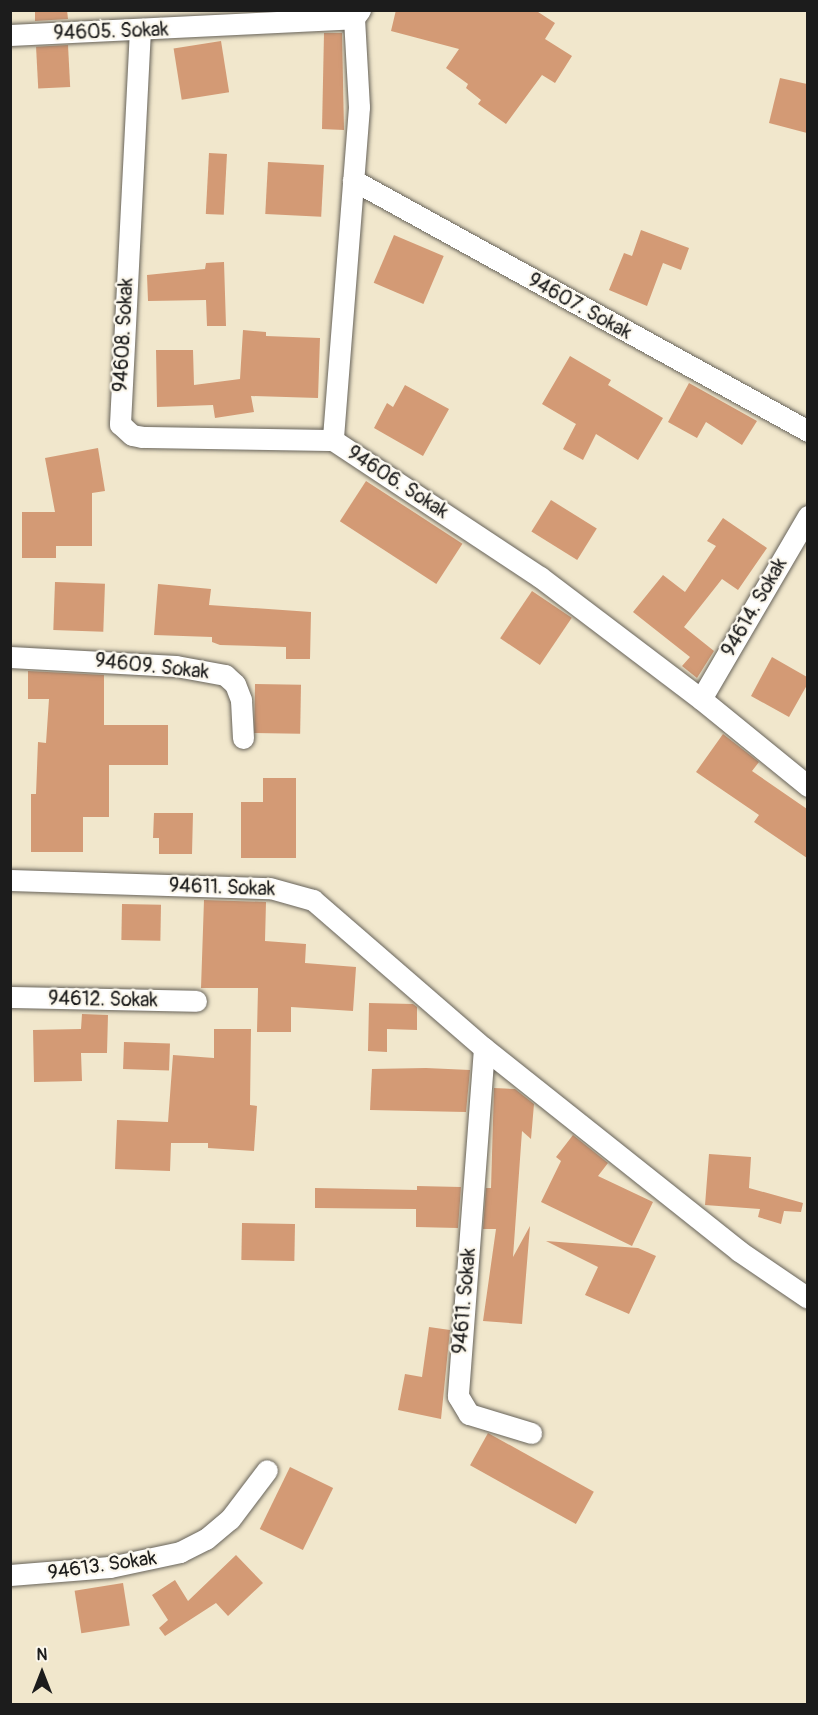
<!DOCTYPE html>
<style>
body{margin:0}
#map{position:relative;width:818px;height:1715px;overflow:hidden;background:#f1e7cc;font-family:Pangolin,sans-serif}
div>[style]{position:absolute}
.building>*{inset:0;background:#d39a75;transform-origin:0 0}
.roads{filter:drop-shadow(0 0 2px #67635a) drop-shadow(0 0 2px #67635a)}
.street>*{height:21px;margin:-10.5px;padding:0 10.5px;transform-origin:10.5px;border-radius:10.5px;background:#fff}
span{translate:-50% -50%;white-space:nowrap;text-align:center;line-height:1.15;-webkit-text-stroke:4.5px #fbf7ec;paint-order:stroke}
.street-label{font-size:20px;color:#1c1c1c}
.frame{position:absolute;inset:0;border:12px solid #1c1c1c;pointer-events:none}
.north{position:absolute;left:12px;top:1643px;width:60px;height:60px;-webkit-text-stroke:4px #fbf7ec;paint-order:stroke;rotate:0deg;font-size:16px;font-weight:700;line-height:24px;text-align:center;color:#1c1c1c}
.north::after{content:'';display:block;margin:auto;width:21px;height:27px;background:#1c1c1c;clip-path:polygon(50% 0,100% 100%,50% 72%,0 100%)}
</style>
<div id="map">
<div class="building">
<div style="clip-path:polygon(35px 10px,67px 10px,68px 19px,35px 21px)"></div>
<div style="clip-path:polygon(396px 10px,535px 10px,555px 23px,545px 39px,572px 56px,555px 83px,542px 75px,506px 124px,478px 104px,481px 100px,466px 88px,468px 84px,446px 68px,459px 49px,391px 31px)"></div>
<div style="clip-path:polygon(324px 33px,342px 33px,344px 130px,322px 129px)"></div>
<div style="left:221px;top:41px;width:52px;height:48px;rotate:81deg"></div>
<div style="left:68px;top:45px;width:42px;height:32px;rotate:87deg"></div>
<div style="clip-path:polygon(780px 78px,807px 84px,807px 133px,769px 123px)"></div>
<div style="left:209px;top:153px;width:18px;height:61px;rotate:3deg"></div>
<div style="left:268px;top:162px;width:56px;height:52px;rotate:3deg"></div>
<div style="clip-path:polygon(641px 230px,689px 248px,681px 270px,663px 263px,647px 306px,609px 290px,624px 253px,632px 256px)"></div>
<div style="left:394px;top:235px;width:54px;height:52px;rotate:23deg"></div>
<div style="clip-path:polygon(224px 262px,226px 326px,207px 326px,206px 300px,148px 301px,147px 275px,205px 269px,206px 263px)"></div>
<div style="clip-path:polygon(243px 330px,266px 332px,266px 336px,320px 338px,318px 398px,251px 396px,254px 412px,215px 418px,213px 405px,157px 407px,156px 350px,193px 350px,194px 385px,240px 379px)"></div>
<div style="clip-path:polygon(570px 356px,611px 380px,608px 385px,663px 418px,638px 460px,596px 434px,583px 460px,563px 449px,576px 424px,542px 404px)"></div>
<div style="clip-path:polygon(689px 383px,757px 421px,742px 445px,706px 422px,697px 438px,668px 422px)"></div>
<div style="clip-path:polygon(405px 385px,449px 409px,423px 456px,374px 428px,387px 403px,393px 407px)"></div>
<div style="clip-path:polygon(98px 448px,105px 491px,92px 493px,92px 546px,56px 546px,56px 558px,22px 558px,22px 512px,55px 512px,45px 458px)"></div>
<div style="left:366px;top:481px;width:115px;height:48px;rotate:33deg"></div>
<div style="left:551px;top:500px;width:54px;height:37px;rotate:32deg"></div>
<div style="clip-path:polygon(723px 518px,767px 548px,738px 590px,722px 579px,684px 627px,714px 651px,697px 678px,682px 666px,690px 657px,633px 612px,663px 575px,685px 592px,716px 546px,707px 541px)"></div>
<div style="left:55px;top:582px;width:50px;height:48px;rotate:2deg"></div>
<div style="clip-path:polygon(158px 584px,211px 589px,209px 605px,311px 612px,310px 659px,286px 659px,286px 647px,220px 645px,212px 642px,212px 637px,154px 635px)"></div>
<div style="left:532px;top:591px;width:48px;height:57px;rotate:34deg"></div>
<div style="clip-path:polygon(772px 657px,807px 677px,807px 685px,789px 717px,751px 696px)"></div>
<div style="clip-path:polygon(28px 671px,104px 675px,104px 725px,168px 725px,168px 765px,109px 765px,109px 817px,83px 817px,83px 852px,31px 852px,31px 794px,36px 794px,38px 742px,46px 743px,49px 699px,28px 699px)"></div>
<div style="left:255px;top:684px;width:46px;height:49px;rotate:1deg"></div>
<div style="clip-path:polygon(723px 734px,759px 762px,752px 771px,807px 809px,807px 858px,754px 822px,759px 815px,696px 772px)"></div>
<div style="clip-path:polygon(263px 778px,296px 778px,296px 858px,241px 858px,241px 802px,263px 802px)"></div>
<div style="clip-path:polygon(154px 813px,193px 813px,192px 854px,159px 854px,159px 838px,153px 838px)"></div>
<div style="clip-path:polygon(204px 900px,266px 902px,265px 941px,306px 944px,305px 963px,356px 967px,353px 1011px,291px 1007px,291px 1032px,257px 1032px,258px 988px,201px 988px)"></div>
<div style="left:122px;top:904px;width:39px;height:36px;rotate:1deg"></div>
<div style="clip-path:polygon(369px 1003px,413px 1004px,417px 1007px,417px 1030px,387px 1029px,387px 1052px,368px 1051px)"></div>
<div style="clip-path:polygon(82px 1014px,108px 1015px,107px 1053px,81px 1053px,82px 1081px,34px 1082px,33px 1030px,81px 1029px)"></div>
<div style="clip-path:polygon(214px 1029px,251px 1029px,250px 1105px,257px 1106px,254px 1151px,208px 1148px,208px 1143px,171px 1143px,170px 1171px,115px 1169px,117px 1120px,168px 1122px,173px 1055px,214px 1058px)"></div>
<div style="left:124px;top:1042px;width:46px;height:27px;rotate:2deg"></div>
<div style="clip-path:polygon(426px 1068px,470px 1070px,466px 1112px,370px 1110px,372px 1069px)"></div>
<div style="clip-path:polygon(494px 1088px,515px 1089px,534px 1104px,531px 1139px,522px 1131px,513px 1257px,530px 1226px,522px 1324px,483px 1321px,496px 1229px,483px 1229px,486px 1188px,491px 1188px)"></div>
<div style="clip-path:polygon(573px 1135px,608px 1163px,598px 1176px,653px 1202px,632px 1246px,541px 1202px,561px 1161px,556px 1157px)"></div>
<div style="clip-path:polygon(709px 1154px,751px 1157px,749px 1188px,803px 1203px,801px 1212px,784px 1211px,781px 1224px,758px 1217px,760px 1209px,705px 1205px)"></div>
<div style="clip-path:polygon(417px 1186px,461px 1187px,458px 1228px,416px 1227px,416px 1209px,315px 1208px,315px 1188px,417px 1190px)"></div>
<div style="left:242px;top:1223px;width:53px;height:37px;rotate:1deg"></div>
<div style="clip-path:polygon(546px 1241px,638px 1248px,656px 1256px,629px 1314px,585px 1295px,598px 1267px)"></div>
<div style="clip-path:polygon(429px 1327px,450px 1330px,441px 1419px,398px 1410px,405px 1374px,422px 1377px)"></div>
<div style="left:488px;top:1433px;width:121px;height:37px;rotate:29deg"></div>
<div style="left:290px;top:1467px;width:48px;height:69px;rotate:26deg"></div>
<div style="clip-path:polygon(236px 1555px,263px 1583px,228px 1616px,216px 1603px,165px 1636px,159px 1628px,168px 1620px,152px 1595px,175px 1580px,188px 1601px)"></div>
<div style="left:123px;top:1583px;width:43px;height:49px;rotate:81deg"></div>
</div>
<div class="roads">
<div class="street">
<div style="left:360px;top:10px;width:10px;rotate:127deg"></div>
<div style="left:354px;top:18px;width:89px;rotate:86.8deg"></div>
<div style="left:359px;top:107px;width:334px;rotate:94.5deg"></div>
<div style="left:333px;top:440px;width:248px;rotate:33.5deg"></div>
<div style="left:540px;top:577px;width:202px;rotate:37.2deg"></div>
<div style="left:701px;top:699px;width:138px;rotate:39.1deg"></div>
<div style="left:140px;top:29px;width:396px;rotate:92.9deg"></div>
<div style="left:120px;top:424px;width:16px;rotate:43deg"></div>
<div style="left:132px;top:435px;width:10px;rotate:11deg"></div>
<div style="left:142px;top:437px;width:191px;rotate:0.9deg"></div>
<div style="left:10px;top:35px;width:344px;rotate:-2.8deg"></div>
<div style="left:353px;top:180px;width:520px;rotate:28.88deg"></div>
<div style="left:10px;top:657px;width:166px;rotate:3.1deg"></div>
<div style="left:176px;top:666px;width:50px;rotate:10.4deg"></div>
<div style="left:225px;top:675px;width:13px;rotate:42deg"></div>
<div style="left:235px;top:684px;width:17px;rotate:69deg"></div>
<div style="left:241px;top:700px;width:38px;rotate:87deg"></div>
<div style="left:701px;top:699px;width:212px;rotate:-59.7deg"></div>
<div style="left:10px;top:880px;width:260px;rotate:1.8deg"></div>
<div style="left:270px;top:888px;width:45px;rotate:15.6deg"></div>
<div style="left:313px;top:900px;width:226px;rotate:40.9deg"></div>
<div style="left:484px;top:1048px;width:326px;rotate:38.5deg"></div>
<div style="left:739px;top:1251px;width:83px;rotate:34.3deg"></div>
<div style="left:10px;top:997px;width:186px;rotate:1.2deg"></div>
<div style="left:484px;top:1048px;width:349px;rotate:94.3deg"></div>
<div style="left:458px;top:1396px;width:21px;rotate:59deg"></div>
<div style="left:469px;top:1414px;width:65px;rotate:17deg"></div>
<div style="left:10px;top:1575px;width:100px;rotate:-4.6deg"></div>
<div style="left:110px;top:1567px;width:72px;rotate:-12.1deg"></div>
<div style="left:180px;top:1552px;width:29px;rotate:-27deg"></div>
<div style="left:206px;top:1539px;width:31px;rotate:-40deg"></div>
<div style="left:230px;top:1519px;width:61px;rotate:-52.9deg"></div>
</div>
</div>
<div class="street-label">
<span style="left:111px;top:31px;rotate:-2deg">94605. Sokak</span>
<span style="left:580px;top:306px;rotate:29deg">94607. Sokak</span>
<span style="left:123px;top:335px;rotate:-87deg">94608. Sokak</span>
<span style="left:398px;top:482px;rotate:33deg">94606. Sokak</span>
<span style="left:754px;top:607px;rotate:-60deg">94614. Sokak</span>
<span style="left:152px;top:666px;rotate:6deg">94609. Sokak</span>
<span style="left:222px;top:887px;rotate:2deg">94611. Sokak</span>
<span style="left:103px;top:999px;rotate:1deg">94612. Sokak</span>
<span style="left:464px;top:1301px;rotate:-85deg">94611. Sokak</span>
<span style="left:102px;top:1565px;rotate:-8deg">94613. Sokak</span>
</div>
<div class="frame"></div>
<div class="north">N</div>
</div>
